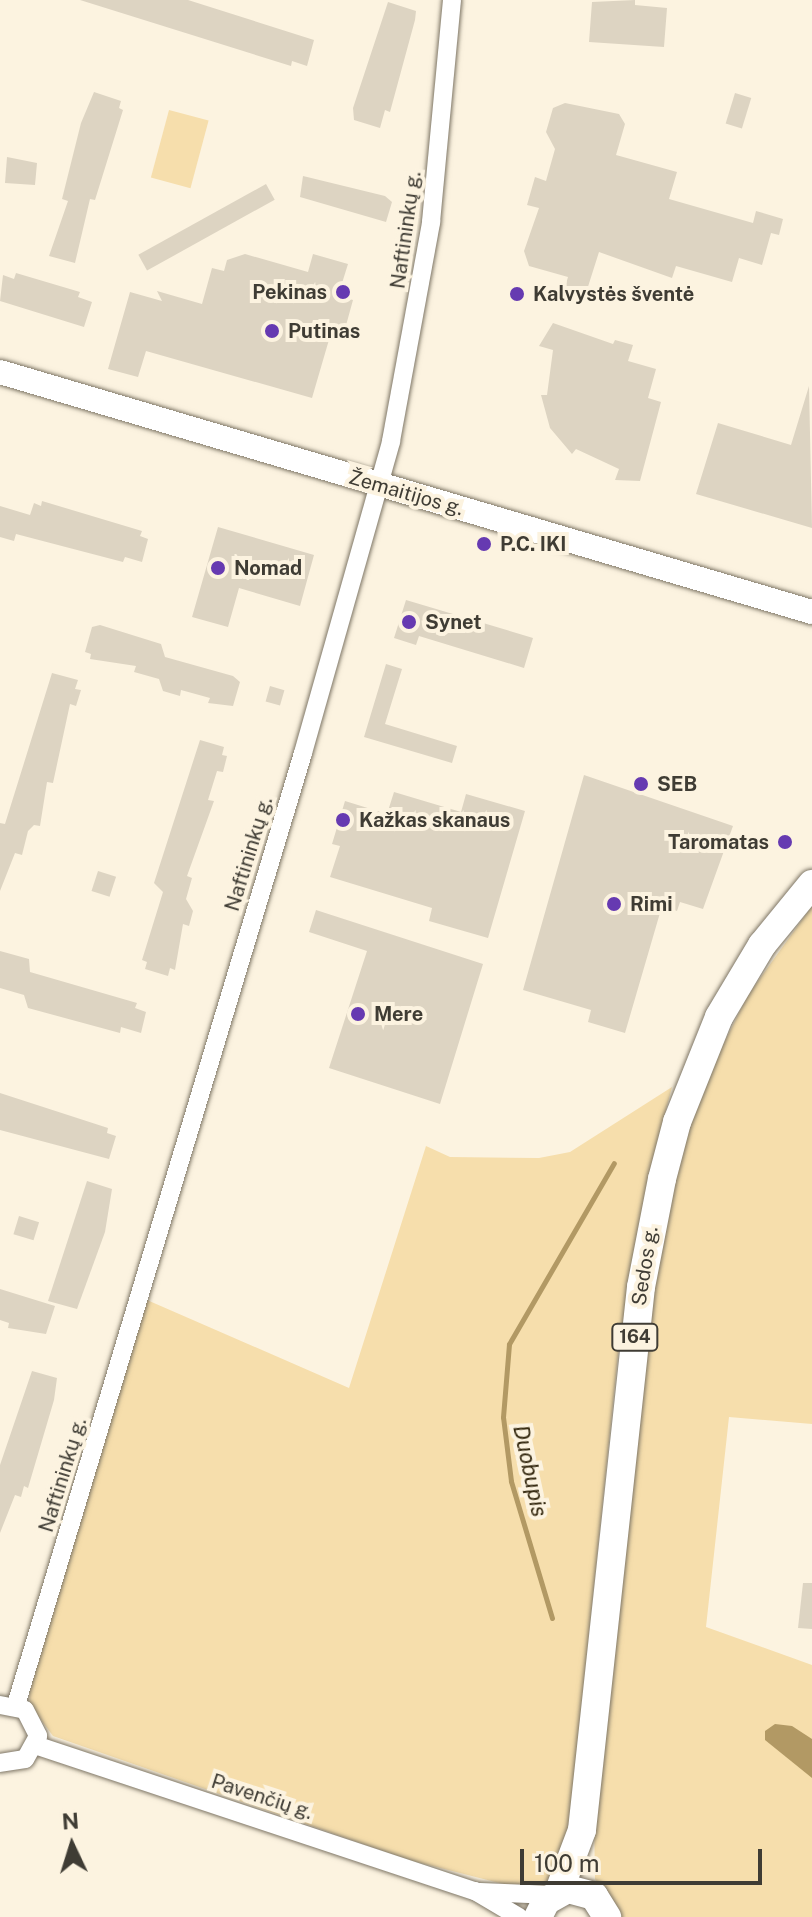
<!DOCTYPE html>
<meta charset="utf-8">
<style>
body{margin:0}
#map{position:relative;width:812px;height:1917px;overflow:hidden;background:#fcf3e0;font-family:"Public Sans",sans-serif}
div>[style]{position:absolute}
.green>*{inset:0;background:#f6deac;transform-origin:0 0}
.water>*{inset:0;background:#b29964}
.stream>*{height:5px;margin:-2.5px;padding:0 2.5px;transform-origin:2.5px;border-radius:2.5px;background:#b29964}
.building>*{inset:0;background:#ddd4c2;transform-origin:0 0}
.roads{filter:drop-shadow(0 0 2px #7e7666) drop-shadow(0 0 2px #7e7666)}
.minor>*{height:18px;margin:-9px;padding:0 9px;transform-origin:9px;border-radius:9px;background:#fff}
.secondary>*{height:24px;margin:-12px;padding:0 12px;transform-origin:12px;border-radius:12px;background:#fff}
.primary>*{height:28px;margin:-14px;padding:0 14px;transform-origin:14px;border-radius:14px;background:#fff}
.dots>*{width:22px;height:22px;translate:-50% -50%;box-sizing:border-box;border:4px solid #fcf3e0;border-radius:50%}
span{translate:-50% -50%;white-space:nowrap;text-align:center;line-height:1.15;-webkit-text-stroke:8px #fcf3e0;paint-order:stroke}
.shield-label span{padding:2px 6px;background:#fcf3e0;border:2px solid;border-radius:6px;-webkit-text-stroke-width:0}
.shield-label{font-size:18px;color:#3f3c34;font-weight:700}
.street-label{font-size:20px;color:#3f3c34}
.poi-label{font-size:20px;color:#3f3c34;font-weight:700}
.right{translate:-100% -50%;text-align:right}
.left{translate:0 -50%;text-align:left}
.water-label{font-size:22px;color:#34280f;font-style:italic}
.north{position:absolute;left:32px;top:1805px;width:80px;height:80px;-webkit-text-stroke:6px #fcf3e0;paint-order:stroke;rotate:356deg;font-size:22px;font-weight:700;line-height:32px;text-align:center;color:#3f3c34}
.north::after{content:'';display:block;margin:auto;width:28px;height:36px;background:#3f3c34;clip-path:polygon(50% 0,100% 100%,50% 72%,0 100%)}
.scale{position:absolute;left:520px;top:1849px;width:242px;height:36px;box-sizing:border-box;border:4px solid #3f3c34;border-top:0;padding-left:10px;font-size:24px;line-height:28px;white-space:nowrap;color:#3f3c34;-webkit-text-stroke:6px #fcf3e0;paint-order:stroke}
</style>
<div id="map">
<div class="green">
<div style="left:169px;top:110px;width:41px;height:70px;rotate:15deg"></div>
<div style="clip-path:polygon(812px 906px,812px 1424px,729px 1417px,706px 1627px,812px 1665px,812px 1917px,618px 1917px,595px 1879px,594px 1818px,658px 1246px,690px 1125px,718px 1055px,748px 995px)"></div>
<div style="clip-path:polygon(672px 1087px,650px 1170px,618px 1355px,566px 1854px,546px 1888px,519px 1888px,409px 1860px,53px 1736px,30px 1705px,29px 1688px,147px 1300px,349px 1388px,426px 1146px,450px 1157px,539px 1158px,570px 1152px)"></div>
</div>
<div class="water">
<div style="clip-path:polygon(775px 1724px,792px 1726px,812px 1739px,812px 1778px,765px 1740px,765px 1731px)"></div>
</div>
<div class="stream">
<div style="left:552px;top:1618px;width:143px;rotate:-106.7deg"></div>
<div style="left:511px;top:1481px;width:64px;rotate:-97.1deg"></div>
<div style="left:503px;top:1417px;width:73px;rotate:-85.3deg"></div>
<div style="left:509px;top:1344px;width:209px;rotate:-59.9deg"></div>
</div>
<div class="building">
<div style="clip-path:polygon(80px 0,188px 0,314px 40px,307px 66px,292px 61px,291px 66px)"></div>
<div style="clip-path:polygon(635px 0,635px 5px,667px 8px,664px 47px,589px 42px,592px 2px)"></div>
<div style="clip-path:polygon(388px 2px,416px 11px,415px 20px,390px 112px,385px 110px,380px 128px,354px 120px,353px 108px)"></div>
<div style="clip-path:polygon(94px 92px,121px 101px,119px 108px,123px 110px,95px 200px,90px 199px,75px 263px,49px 256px,68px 201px,62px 199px,81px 123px)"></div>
<div style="left:735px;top:93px;width:17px;height:32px;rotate:17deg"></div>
<div style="clip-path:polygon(565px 103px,619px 114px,625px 124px,616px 155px,677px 172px,669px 199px,753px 223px,756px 211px,783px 219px,779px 235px,771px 233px,762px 265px,739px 258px,732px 282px,676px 266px,672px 278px,599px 252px,586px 293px,565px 287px,568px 277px,529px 266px,524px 251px,539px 208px,527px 205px,535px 177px,546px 181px,555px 149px,546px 132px,553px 108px)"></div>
<div style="clip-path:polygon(7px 157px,37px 163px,35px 185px,5px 183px)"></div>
<div style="clip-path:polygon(303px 176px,385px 196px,392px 202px,386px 222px,300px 197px)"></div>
<div style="left:266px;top:184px;width:18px;height:146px;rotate:61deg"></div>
<div style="clip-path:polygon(245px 254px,308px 272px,313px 254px,348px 264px,338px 296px,353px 300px,345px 329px,333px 326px,312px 398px,146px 351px,138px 377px,108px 369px,130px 292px,162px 301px,157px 291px,202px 304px,212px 268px,224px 271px,227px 260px)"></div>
<div style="clip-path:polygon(16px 273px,80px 292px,78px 297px,92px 302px,84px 327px,0 301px,3px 275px,14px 279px)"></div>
<div style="clip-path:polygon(553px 323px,613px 344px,615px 340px,633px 345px,628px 361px,656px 369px,648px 398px,661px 402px,640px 481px,615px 480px,619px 469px,576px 449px,572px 454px,550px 428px,541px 395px,547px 395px,553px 350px,539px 346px)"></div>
<div style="clip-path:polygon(809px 386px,812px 528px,696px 494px,718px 423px,791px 445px)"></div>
<div style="clip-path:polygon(42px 501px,142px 531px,140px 536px,148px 539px,142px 562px,125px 557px,123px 562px,16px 534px,14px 541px,0 537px,0 506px,30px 515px,34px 503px,41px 506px)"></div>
<div style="clip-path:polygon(218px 527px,314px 555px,300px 606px,239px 588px,228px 627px,192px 617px)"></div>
<div style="clip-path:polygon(406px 600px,533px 638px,524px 668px,419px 636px,416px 645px,394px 638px)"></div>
<div style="clip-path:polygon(100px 625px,161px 644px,165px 657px,233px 676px,240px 682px,233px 706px,208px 703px,210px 698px,181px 690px,180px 696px,163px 691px,159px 679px,134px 672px,136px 666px,90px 659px,91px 654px,85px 652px,92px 627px)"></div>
<div style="clip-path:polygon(386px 664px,402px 669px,385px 724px,457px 746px,452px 763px,364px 737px)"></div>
<div style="clip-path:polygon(52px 673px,78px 680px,75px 689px,81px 690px,76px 706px,70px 704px,53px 783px,47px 782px,40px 826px,34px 825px,28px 831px,22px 855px,15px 853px,0 891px,0 823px,5px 824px)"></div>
<div style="left:270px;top:686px;width:15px;height:16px;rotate:16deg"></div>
<div style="clip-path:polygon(200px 740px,224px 747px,222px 755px,227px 756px,223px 772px,217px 771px,208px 800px,214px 801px,187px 876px,192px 878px,186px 899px,193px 911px,189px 926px,183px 924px,175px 970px,170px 968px,168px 976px,145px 969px,147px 962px,142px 960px,163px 892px,154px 883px)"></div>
<div style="clip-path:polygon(584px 775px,733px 826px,703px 909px,680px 902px,677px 911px,662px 906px,625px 1033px,588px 1022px,591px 1010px,523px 990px)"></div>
<div style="clip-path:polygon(394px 792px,461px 812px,466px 794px,525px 811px,488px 938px,429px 921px,432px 908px,330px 877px,340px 846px,332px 844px,345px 801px,387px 814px)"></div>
<div style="left:98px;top:871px;width:19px;height:21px;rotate:18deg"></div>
<div style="clip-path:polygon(316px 910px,483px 964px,440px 1104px,329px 1068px,367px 951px,309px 932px)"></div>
<div style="clip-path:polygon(0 951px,29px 959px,30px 972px,137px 1003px,135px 1008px,146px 1012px,141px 1033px,121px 1027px,120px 1033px,28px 1008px,24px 995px,0 988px)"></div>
<div style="clip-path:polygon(0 1093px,108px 1128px,107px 1133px,116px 1136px,109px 1159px,0 1130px)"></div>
<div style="clip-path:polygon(87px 1181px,112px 1189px,105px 1232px,77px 1309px,48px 1301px)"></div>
<div style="left:19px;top:1216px;width:21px;height:19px;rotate:17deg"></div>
<div style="clip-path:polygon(0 1289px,55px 1306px,46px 1334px,8px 1328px,9px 1323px,0 1320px)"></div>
<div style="clip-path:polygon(32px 1371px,57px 1378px,54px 1400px,28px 1488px,24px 1486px,21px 1497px,15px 1495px,0 1533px,0 1465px)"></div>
<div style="clip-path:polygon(803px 1583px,812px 1583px,812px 1629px,798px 1628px)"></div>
</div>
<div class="roads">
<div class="minor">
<div style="left:0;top:1705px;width:25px;rotate:11deg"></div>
<div style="left:25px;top:1710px;width:29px;rotate:63deg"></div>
<div style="left:38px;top:1736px;width:26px;rotate:119deg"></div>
<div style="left:25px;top:1759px;width:25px;rotate:171deg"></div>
<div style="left:16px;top:1705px;width:994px;rotate:-73.22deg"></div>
<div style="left:303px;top:753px;width:324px;rotate:-74.2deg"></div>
<div style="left:391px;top:441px;width:223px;rotate:-79.6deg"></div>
<div style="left:431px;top:222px;width:223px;rotate:-84.6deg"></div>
<div style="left:35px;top:1745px;width:464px;rotate:18.4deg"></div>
<div style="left:475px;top:1891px;width:51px;rotate:30.6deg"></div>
<div style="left:480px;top:1892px;width:73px;rotate:2.4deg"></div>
</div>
<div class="secondary">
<div style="left:0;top:372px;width:847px;rotate:16.47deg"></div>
</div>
<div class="primary">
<div style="left:559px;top:1891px;width:65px;rotate:-69.3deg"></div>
<div style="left:582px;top:1830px;width:546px;rotate:-83.8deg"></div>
<div style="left:641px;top:1287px;width:110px;rotate:-79deg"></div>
<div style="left:662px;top:1179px;width:59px;rotate:-75.3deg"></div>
<div style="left:677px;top:1122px;width:113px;rotate:-68.2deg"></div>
<div style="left:719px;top:1017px;width:84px;rotate:-59.2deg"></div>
<div style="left:762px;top:945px;width:79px;rotate:-50.7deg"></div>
<div style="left:538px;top:1917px;width:18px;rotate:-63deg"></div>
<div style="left:546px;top:1901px;width:25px;rotate:-29deg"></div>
<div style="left:568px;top:1889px;width:27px;rotate:15deg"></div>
<div style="left:594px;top:1896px;width:25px;rotate:58deg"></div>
</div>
</div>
<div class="dots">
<div style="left:343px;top:292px;background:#663ab1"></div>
<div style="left:517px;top:294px;background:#663ab1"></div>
<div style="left:272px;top:331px;background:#663ab1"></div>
<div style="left:484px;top:544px;background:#663ab1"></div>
<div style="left:218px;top:568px;background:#663ab1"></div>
<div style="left:409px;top:622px;background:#663ab1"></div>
<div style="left:641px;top:784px;background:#663ab1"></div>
<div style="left:343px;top:820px;background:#663ab1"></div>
<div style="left:785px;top:842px;background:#663ab1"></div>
<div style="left:614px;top:904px;background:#663ab1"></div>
<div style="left:358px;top:1014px;background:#663ab1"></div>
</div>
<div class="shield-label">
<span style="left:635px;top:1337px">164</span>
</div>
<div class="street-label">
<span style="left:406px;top:230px;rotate:-82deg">Naftininkų g.</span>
<span style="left:406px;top:493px;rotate:16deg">Žemaitijos g.</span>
<span style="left:249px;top:854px;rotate:-73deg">Naftininkų g.</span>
<span style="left:645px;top:1266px;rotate:-81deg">Sedos g.</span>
<span style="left:63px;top:1475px;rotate:-73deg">Naftininkų g.</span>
<span style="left:262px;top:1797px;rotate:18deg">Pavenčių g.</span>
</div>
<div class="poi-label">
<span class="right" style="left:327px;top:292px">Pekinas</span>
<span class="left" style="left:533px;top:294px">Kalvystės šventė</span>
<span class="left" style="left:288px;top:331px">Putinas</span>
<span class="left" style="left:500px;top:544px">P.C. IKI</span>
<span class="left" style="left:234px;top:568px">Nomad</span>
<span class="left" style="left:425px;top:622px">Synet</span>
<span class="left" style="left:657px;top:784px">SEB</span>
<span class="left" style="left:359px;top:820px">Kažkas skanaus</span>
<span class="right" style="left:769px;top:842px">Taromatas</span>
<span class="left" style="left:630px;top:904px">Rimi</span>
<span class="left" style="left:374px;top:1014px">Mere</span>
</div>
<div class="water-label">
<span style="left:530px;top:1471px;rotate:78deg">Duobupis</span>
</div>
<div class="north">N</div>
<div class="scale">100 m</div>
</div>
